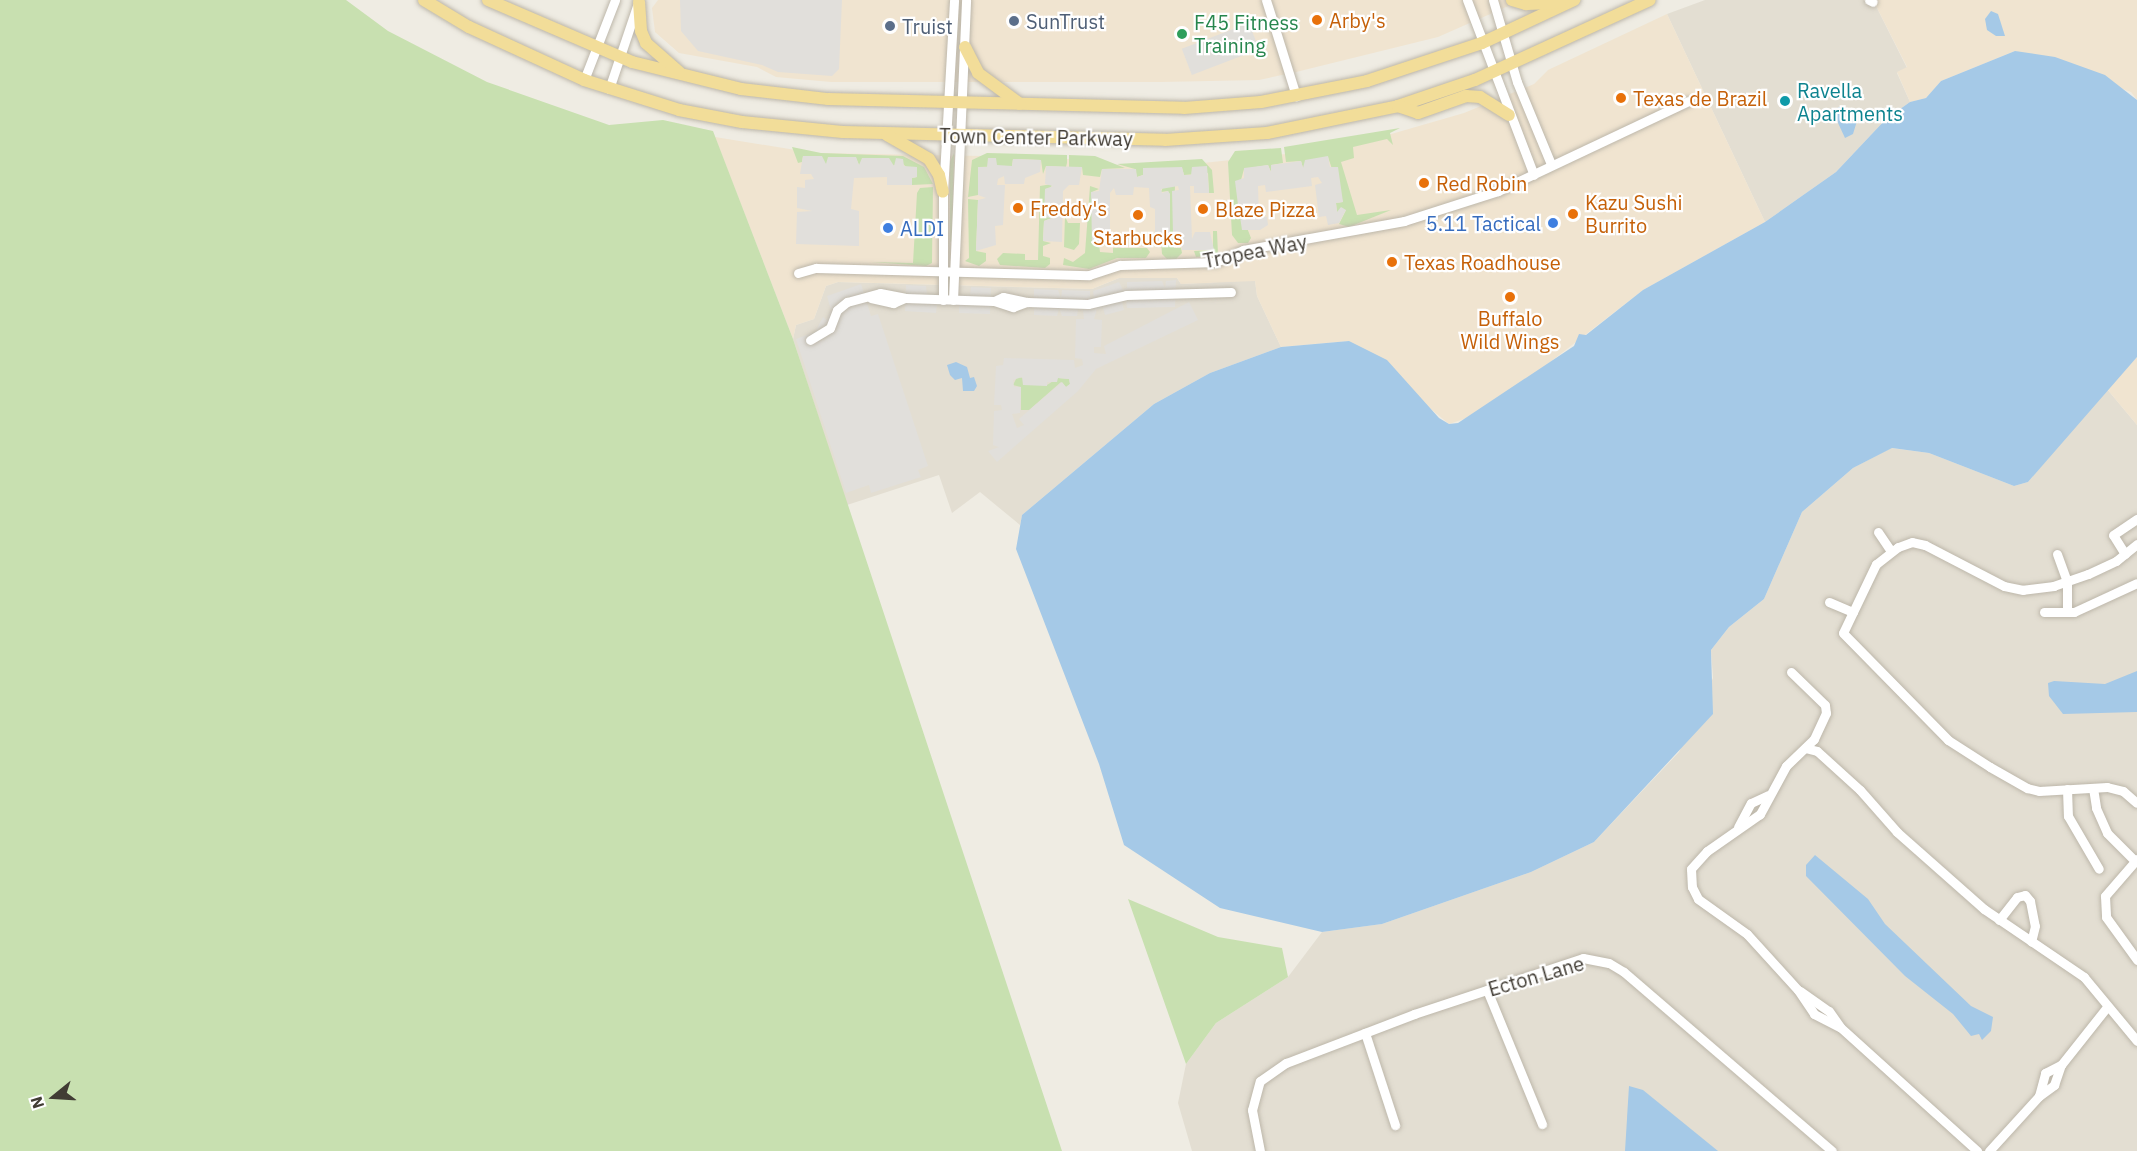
<!DOCTYPE html>
<style>
body{margin:0}
#map{position:relative;width:2137px;height:1151px;overflow:hidden;background:#efece3;font-family:"IBM Plex Sans",sans-serif}
div>[style]{position:absolute}
.residential>*{inset:0;background:#e3ded2}
.commercial>*{inset:0;background:#f0e4d0}
.green>*{inset:0;background:#c8e0b0}
.parking>*{inset:0;background:#e1dfdb;transform-origin:0 0}
.water>*{inset:0;background:#a5c9e7}
.roads{filter:drop-shadow(0 0 2px #bdb7aa) drop-shadow(0 0 2px #bdb7aa)}
.minor>*{height:9px;margin:-4.5px;padding:0 4.5px;transform-origin:4.5px;border-radius:4.5px;background:#fff}
.major>*{height:12px;margin:-6px;padding:0 6px;transform-origin:6px;border-radius:6px;background:#f2dd99}
.dots>*{width:16px;height:16px;translate:-50% -50%;box-sizing:border-box;border:3px solid #fff;border-radius:50%}
span{translate:-50% -50%;white-space:nowrap;text-align:center;line-height:1.15;-webkit-text-stroke:4.5px #fff;paint-order:stroke}
.food-label{font-size:20px;color:#c56008}
.left{translate:0 -50%;text-align:left}
.service-label{font-size:20px;color:#4e5e75}
.leisure-label{font-size:20px;color:#27864d}
.culture-label{font-size:20px;color:#0d838f}
.street-label{font-size:20px;color:#413c34}
.shop-label{font-size:20px;color:#366cbe}
.right{translate:-100% -50%;text-align:right}
.north{position:absolute;left:24px;top:1067px;width:60px;height:60px;-webkit-text-stroke:4px #fff;paint-order:stroke;rotate:252deg;font-size:16px;font-weight:700;line-height:24px;text-align:center;color:#413c34}
.north::after{content:'';display:block;margin:auto;width:21px;height:27px;background:#413c34;clip-path:polygon(50% 0,100% 100%,50% 72%,0 100%)}
</style>
<div id="map">
<div class="residential">
<div style="clip-path:polygon(1705px 0,1873px 0,1907px 68px,1897px 73px,1910px 102px,1886px 119px,1836px 172px,1765px 222px,1667px 14px)"></div>
<div style="clip-path:polygon(1119px 278px,1177px 278px,1181px 284px,1255px 280px,1257px 296px,1281px 347px,1210px 373px,1154px 404px,1022px 515px,1020px 525px,980px 492px,952px 513px,939px 475px,847px 505px,793px 339px,796px 325px,814px 319px,826px 286px,838px 282px,1092px 289px)"></div>
<div style="clip-path:polygon(2107px 389px,2137px 425px,2137px 1151px,1192px 1151px,1178px 1103px,1186px 1064px,1216px 1023px,1288px 977px,1322px 932px,1382px 924px,1531px 872px,1594px 842px,1679px 752px,1713px 678px,1711px 650px,1729px 627px,1764px 599px,1802px 512px,1853px 468px,1891px 448px,1929px 453px,2014px 486px,2028px 482px)"></div>
</div>
<div class="commercial">
<div style="clip-path:polygon(658px 0,1522px 0,1438px 37px,1296px 72px,1259px 80px,1161px 82px,831px 82px,776px 77px,757px 67px,679px 53px,655px 32px,652px 8px)"></div>
<div style="clip-path:polygon(1873px 0,2137px 0,2137px 100px,2131px 92px,2015px 51px,1941px 81px,1926px 98px,1910px 102px,1897px 72px,1907px 67px)"></div>
<div style="clip-path:polygon(1667px 14px,1765px 222px,1643px 290px,1518px 387px,1470px 417px,1449px 424px,1349px 341px,1281px 347px,1257px 296px,1255px 281px,1181px 284px,1177px 278px,1119px 278px,1092px 289px,838px 282px,826px 286px,814px 319px,796px 325px,793px 339px,715px 137px,814px 153px,984px 156px,1095px 160px,1114px 165px,1194px 164px,1312px 151px,1381px 137px,1464px 113px,1534px 84px,1548px 70px)"></div>
<div style="clip-path:polygon(2137px 357px,2137px 425px,2107px 389px)"></div>
</div>
<div class="green">
<div style="clip-path:polygon(0 0,346px 0,388px 31px,487px 82px,609px 125px,663px 120px,713px 131px,793px 339px,1062px 1151px,0 1151px)"></div>
<div style="clip-path:polygon(1400px 128px,1390px 133px,1393px 145px,1387px 139px,1353px 147px,1354px 158px,1341px 162px,1357px 215px,1391px 210px,1349px 227px,1339px 224px,1346px 210px,1337px 212px,1336px 203px,1343px 202px,1328px 157px,1303px 168px,1301px 161px,1286px 162px,1284px 147px)"></div>
<div style="clip-path:polygon(792px 147px,821px 153px,903px 156px,924px 167px,933px 184px,912px 185px,912px 178px,917px 177px,903px 164px,890px 166px,889px 159px,859px 165px,856px 158px,826px 164px,803px 156px,802px 162px,798px 163px)"></div>
<div style="clip-path:polygon(1281px 148px,1283px 163px,1271px 165px,1271px 172px,1268px 165px,1244px 169px,1241px 180px,1247px 207px,1240px 210px,1251px 238px,1248px 243px,1238px 243px,1232px 235px,1228px 162px,1235px 151px)"></div>
<div style="clip-path:polygon(954px 153px,952px 241px,950px 242px,950px 162px)"></div>
<div style="clip-path:polygon(987px 153px,1067px 155px,1067px 163px,1066px 167px,1046px 166px,1043px 174px,1041px 160px,1013px 159px,1012px 166px,979px 167px,978px 195px,968px 197px,972px 160px)"></div>
<div style="clip-path:polygon(1069px 155px,1095px 156px,1125px 168px,1102px 169px,1100px 177px,1083px 175px,1082px 167px,1069px 167px)"></div>
<div style="clip-path:polygon(1202px 159px,1212px 170px,1214px 193px,1209px 193px,1208px 173px,1184px 175px,1182px 168px,1143px 169px,1143px 175px,1137px 177px,1135px 169px,1117px 164px)"></div>
<div style="clip-path:polygon(1052px 184px,1051px 188px,1045px 189px,1052px 218px,1044px 221px,1043px 241px,1051px 243px,1043px 246px,1043px 256px,1050px 258px,1050px 264px,1045px 268px,1000px 265px,997px 259px,1003px 253px,1025px 254px,1025px 260px,1038px 260px,1040px 186px)"></div>
<div style="clip-path:polygon(1090px 186px,1099px 189px,1092px 192px,1092px 244px,1099px 244px,1100px 252px,1113px 253px,1113px 248px,1147px 248px,1150px 252px,1146px 258px,1117px 258px,1089px 269px,1063px 265px,1064px 258px,1073px 262px,1085px 253px)"></div>
<div style="clip-path:polygon(1175px 186px,1173px 234px,1181px 238px,1174px 240px,1174px 248px,1181px 248px,1182px 253px,1176px 259px,1167px 259px,1162px 254px,1161px 241px,1170px 235px,1170px 195px,1168px 191px,1161px 192px,1163px 187px)"></div>
<div style="clip-path:polygon(933px 187px,932px 263px,926px 266px,871px 262px,913px 263px,917px 193px,920px 188px)"></div>
<div style="clip-path:polygon(968px 199px,978px 200px,976px 251px,986px 253px,986px 261px,979px 266px,965px 261px,969px 258px)"></div>
<div style="clip-path:polygon(1065px 216px,1068px 223px,1080px 223px,1079px 244px,1074px 250px,1064px 247px)"></div>
<div style="clip-path:polygon(1213px 231px,1217px 231px,1218px 255px,1196px 257px,1194px 251px,1213px 250px)"></div>
<div style="clip-path:polygon(1017px 377px,1023px 378px,1023px 384px,1047px 385px,1058px 378px,1069px 379px,1070px 384px,1066px 387px,1061px 382px,1029px 410px,1021px 410px,1021px 387px,1013px 385px)"></div>
<div style="clip-path:polygon(1128px 899px,1218px 937px,1282px 948px,1288px 977px,1216px 1023px,1186px 1064px)"></div>
</div>
<div class="parking">
<div style="clip-path:polygon(680px 0,842px 0,839px 69px,832px 76px,778px 72px,762px 65px,698px 51px,681px 31px)"></div>
<div style="left:1249px;top:23px;width:28px;height:72px;rotate:69deg"></div>
<div style="clip-path:polygon(803px 156px,822px 156px,826px 164px,828px 157px,856px 157px,859px 165px,862px 158px,889px 158px,894px 166px,896px 158px,903px 159px,904px 166px,917px 167px,917px 177px,912px 178px,912px 185px,887px 185px,887px 177px,854px 178px,851px 209px,859px 211px,859px 246px,796px 244px,797px 212px,812px 211px,797px 208px,797px 187px,805px 188px,805px 180px,814px 179px,811px 174px,800px 174px)"></div>
<div style="clip-path:polygon(1328px 156px,1330px 167px,1338px 167px,1343px 202px,1336px 203px,1337px 212px,1341px 207px,1346px 210px,1339px 223px,1328px 225px,1326px 216px,1319px 217px,1315px 185px,1322px 183px,1318px 177px,1311px 178px,1312px 186px,1266px 192px,1265px 185px,1258px 186px,1259px 216px,1267px 217px,1268px 225px,1260px 230px,1242px 230px,1239px 210px,1247px 207px,1238px 205px,1235px 181px,1244px 178px,1244px 168px,1268px 165px,1271px 172px,1271px 165px,1301px 161px,1303px 168px,1305px 160px)"></div>
<div style="clip-path:polygon(988px 158px,996px 158px,997px 165px,1012px 166px,1013px 159px,1041px 160px,1040px 172px,1025px 178px,1024px 184px,1005px 184px,1004px 176px,998px 179px,997px 185px,1005px 185px,1003px 225px,995px 226px,996px 245px,976px 251px,978px 200px,986px 198px,978px 195px,978px 167px,987px 167px)"></div>
<div style="clip-path:polygon(1046px 166px,1082px 167px,1079px 185px,1069px 185px,1063px 191px,1062px 242px,1043px 241px,1044px 221px,1052px 218px,1044px 217px,1045px 189px,1053px 186px,1045px 184px)"></div>
<div style="clip-path:polygon(1207px 166px,1209px 193px,1194px 193px,1194px 186px,1190px 186px,1192px 239px,1195px 232px,1210px 232px,1214px 250px,1182px 250px,1181px 235px,1173px 234px,1172px 191px,1179px 190px,1178px 186px,1161px 189px,1162px 193px,1168px 191px,1170px 194px,1170px 235px,1155px 241px,1155px 209px,1150px 207px,1149px 188px,1134px 187px,1133px 195px,1116px 195px,1114px 188px,1110px 193px,1110px 234px,1099px 244px,1092px 244px,1091px 192px,1099px 191px,1102px 169px,1136px 169px,1137px 177px,1143px 175px,1143px 168px,1182px 167px,1184px 175px,1191px 175px,1192px 167px)"></div>
<div style="clip-path:polygon(evenodd,1176px 280px,1175px 307px,1127px 308px,1126px 300px,1122px 302px,1124px 310px,1105px 315px,1103px 308px,1097px 309px,1094px 319px,1102px 320px,1101px 347px,1094px 347px,1094px 353px,1106px 354px,1104px 346px,1189px 302px,1198px 320px,1096px 369px,1078px 391px,997px 462px,988px 451px,999px 447px,993px 445px,994px 411px,1002px 410px,1001px 405px,994px 405px,996px 366px,1003px 365px,1004px 358px,1074px 360px,1075px 368px,1083px 365px,1082px 359px,1075px 358px,1076px 319px,1084px 319px,1083px 311px,1078px 309px,1077px 316px,1062px 316px,1059px 308px,1057px 316px,1034px 315px,1034px 289px,1058px 290px,1061px 298px,1062px 290px,1090px 291px,1090px 297px,1094px 298px,1093px 291px,1119px 282px,1123px 290px,1127px 288px,1127px 282px,1162px 281px,1165px 288px,1166px 281px,1176px 280px,1022px 377px,1023px 385px,1047px 386px,1047px 382px,1057px 382px,1058px 378px,1069px 379px,1070px 384px,1066px 387px,1062px 382px,1019px 419px,1024px 425px,1017px 428px,1012px 414px,1020px 413px,1021px 387px,1014px 387px,1013px 380px,1022px 377px)"></div>
<div style="clip-path:polygon(861px 284px,871px 316px,878px 314px,928px 466px,918px 470px,921px 477px,871px 493px,869px 485px,846px 493px,796px 339px,815px 332px,823px 317px,827px 320px,831px 310px,827px 296px)"></div>
<div style="clip-path:polygon(906px 285px,926px 286px,927px 294px,970px 295px,971px 287px,991px 288px,990px 314px,959px 313px,959px 305px,937px 305px,936px 313px,905px 311px)"></div>
</div>
<div class="water">
<div style="clip-path:polygon(1991px 11px,1998px 14px,2005px 36px,1996px 36px,1987px 30px,1985px 19px)"></div>
<div style="clip-path:polygon(2015px 51px,2055px 57px,2105px 75px,2137px 100px,2137px 357px,2028px 482px,2014px 486px,1929px 453px,1892px 448px,1853px 468px,1802px 512px,1764px 599px,1729px 627px,1711px 650px,1713px 714px,1594px 842px,1531px 872px,1382px 924px,1322px 932px,1220px 908px,1124px 845px,1099px 764px,1016px 549px,1022px 515px,1154px 404px,1210px 373px,1281px 347px,1349px 341px,1387px 360px,1439px 418px,1449px 424px,1458px 423px,1574px 346px,1579px 334px,1586px 335px,1643px 290px,1765px 222px,1836px 172px,1886px 119px,1910px 102px,1926px 98px,1941px 81px)"></div>
<div style="clip-path:polygon(1840px 107px,1845px 117px,1857px 121px,1853px 134px,1845px 138px,1832px 110px)"></div>
<div style="clip-path:polygon(956px 362px,967px 367px,970px 378px,974px 377px,977px 386px,974px 391px,963px 391px,962px 378px,955px 380px,950px 375px,947px 365px)"></div>
<div style="clip-path:polygon(2137px 671px,2137px 712px,2063px 714px,2049px 696px,2048px 683px,2054px 681px,2105px 684px)"></div>
<div style="clip-path:polygon(1815px 855px,1868px 899px,1885px 924px,1971px 1006px,1993px 1017px,1991px 1031px,1982px 1040px,1979px 1034px,1971px 1036px,1953px 1014px,1905px 976px,1806px 876px,1806px 865px)"></div>
<div style="clip-path:polygon(1629px 1086px,1643px 1090px,1718px 1151px,1625px 1151px)"></div>
</div>
<div class="roads">
<div class="minor">
<div style="left:1266px;top:0;width:101px;rotate:72.6deg"></div>
<div style="left:1467px;top:0;width:187px;rotate:69.1deg"></div>
<div style="left:1493px;top:0;width:85px;rotate:73.7deg"></div>
<div style="left:1517px;top:82px;width:89px;rotate:67.5deg"></div>
<div style="left:1869px;top:0;width:4px;rotate:27deg"></div>
<div style="left:584px;top:80px;width:86px;rotate:-68.8deg"></div>
<div style="left:609px;top:89px;width:88px;rotate:-71.4deg"></div>
<div style="left:798px;top:273px;width:19px;rotate:-16deg"></div>
<div style="left:816px;top:268px;width:273px;rotate:1.5deg"></div>
<div style="left:1089px;top:275px;width:33px;rotate:-18deg"></div>
<div style="left:1120px;top:265px;width:96px;rotate:-1.8deg"></div>
<div style="left:1216px;top:262px;width:30px;rotate:-24deg"></div>
<div style="left:1243px;top:250px;width:164px;rotate:-10.2deg"></div>
<div style="left:1404px;top:221px;width:99px;rotate:-17.7deg"></div>
<div style="left:1498px;top:191px;width:210px;rotate:-25.3deg"></div>
<div style="left:871px;top:298px;width:23px;rotate:13deg"></div>
<div style="left:893px;top:303px;width:13px;rotate:-23deg"></div>
<div style="left:905px;top:298px;width:89px;rotate:1.9deg"></div>
<div style="left:994px;top:301px;width:10px;rotate:-24deg"></div>
<div style="left:1003px;top:297px;width:25px;rotate:12deg"></div>
<div style="left:1027px;top:302px;width:61px;rotate:1.9deg"></div>
<div style="left:1088px;top:304px;width:39px;rotate:-13deg"></div>
<div style="left:1126px;top:295px;width:105px;rotate:-1.6deg"></div>
<div style="left:943px;top:300px;width:108px;rotate:-90deg"></div>
<div style="left:943px;top:192px;width:192px;rotate:-86.7deg"></div>
<div style="left:953px;top:300px;width:300px;rotate:-87.5deg"></div>
<div style="left:994px;top:301px;width:20px;rotate:18deg"></div>
<div style="left:1013px;top:307px;width:15px;rotate:-20deg"></div>
<div style="left:810px;top:340px;width:23px;rotate:-31deg"></div>
<div style="left:830px;top:328px;width:19px;rotate:-69deg"></div>
<div style="left:837px;top:310px;width:13px;rotate:-39deg"></div>
<div style="left:847px;top:302px;width:34px;rotate:-15deg"></div>
<div style="left:880px;top:293px;width:25px;rotate:11deg"></div>
<div style="left:1878px;top:532px;width:23px;rotate:56deg"></div>
<div style="left:2137px;top:544px;width:27px;rotate:141deg"></div>
<div style="left:2116px;top:561px;width:31px;rotate:155deg"></div>
<div style="left:2088px;top:574px;width:36px;rotate:161deg"></div>
<div style="left:2054px;top:586px;width:31px;rotate:173deg"></div>
<div style="left:2023px;top:590px;width:19px;rotate:-168deg"></div>
<div style="left:2004px;top:586px;width:89px;rotate:-152.6deg"></div>
<div style="left:1925px;top:545px;width:13px;rotate:-167deg"></div>
<div style="left:1912px;top:542px;width:15px;rotate:160deg"></div>
<div style="left:1898px;top:547px;width:28px;rotate:142deg"></div>
<div style="left:1876px;top:564px;width:76px;rotate:115.6deg"></div>
<div style="left:1843px;top:633px;width:150px;rotate:45.5deg"></div>
<div style="left:1948px;top:740px;width:50px;rotate:32.7deg"></div>
<div style="left:1990px;top:767px;width:43px;rotate:29.6deg"></div>
<div style="left:2027px;top:788px;width:12px;rotate:14deg"></div>
<div style="left:2039px;top:791px;width:68px;rotate:-3.4deg"></div>
<div style="left:2107px;top:787px;width:16px;rotate:14deg"></div>
<div style="left:2123px;top:791px;width:18px;rotate:41deg"></div>
<div style="left:2057px;top:554px;width:30px;rotate:70deg"></div>
<div style="left:2067px;top:582px;width:30px;rotate:90deg"></div>
<div style="left:2125px;top:554px;width:22px;rotate:-122deg"></div>
<div style="left:2113px;top:535px;width:29px;rotate:-34deg"></div>
<div style="left:1829px;top:602px;width:26px;rotate:23deg"></div>
<div style="left:2044px;top:612px;width:30px"></div>
<div style="left:2074px;top:612px;width:69px;rotate:-24.7deg"></div>
<div style="left:1791px;top:672px;width:47px;rotate:44.1deg"></div>
<div style="left:1825px;top:705px;width:8px;rotate:83deg"></div>
<div style="left:1826px;top:713px;width:29px;rotate:115deg"></div>
<div style="left:1814px;top:739px;width:39px;rotate:136deg"></div>
<div style="left:1786px;top:766px;width:55px;rotate:118.4deg"></div>
<div style="left:1760px;top:814px;width:65px;rotate:145.1deg"></div>
<div style="left:1707px;top:851px;width:24px;rotate:132deg"></div>
<div style="left:1691px;top:869px;width:18px;rotate:87deg"></div>
<div style="left:1692px;top:887px;width:13px;rotate:63deg"></div>
<div style="left:1698px;top:899px;width:60px;rotate:35.5deg"></div>
<div style="left:1747px;top:934px;width:76px;rotate:47.7deg"></div>
<div style="left:1798px;top:990px;width:29px;rotate:56deg"></div>
<div style="left:1814px;top:1014px;width:29px;rotate:27deg"></div>
<div style="left:1805px;top:748px;width:12px;rotate:14deg"></div>
<div style="left:1817px;top:751px;width:58px;rotate:42.2deg"></div>
<div style="left:1860px;top:790px;width:56px;rotate:48.6deg"></div>
<div style="left:1897px;top:832px;width:116px;rotate:41.5deg"></div>
<div style="left:1984px;top:909px;width:121px;rotate:34.2deg"></div>
<div style="left:2084px;top:977px;width:83px;rotate:50.4deg"></div>
<div style="left:2093px;top:788px;width:20px;rotate:81deg"></div>
<div style="left:2096px;top:808px;width:27px;rotate:66deg"></div>
<div style="left:2107px;top:833px;width:40px;rotate:45deg"></div>
<div style="left:2067px;top:789px;width:27px;rotate:88deg"></div>
<div style="left:2068px;top:816px;width:61px;rotate:59.7deg"></div>
<div style="left:1738px;top:827px;width:27px;rotate:-62deg"></div>
<div style="left:1751px;top:803px;width:19px;rotate:-25deg"></div>
<div style="left:2137px;top:859px;width:49px;rotate:130.9deg"></div>
<div style="left:2105px;top:896px;width:21px;rotate:87deg"></div>
<div style="left:2106px;top:917px;width:53px;rotate:54.2deg"></div>
<div style="left:1999px;top:920px;width:29px;rotate:-52deg"></div>
<div style="left:2017px;top:897px;width:8px;rotate:-14deg"></div>
<div style="left:2025px;top:895px;width:8px;rotate:50deg"></div>
<div style="left:2030px;top:901px;width:25px;rotate:79deg"></div>
<div style="left:2035px;top:926px;width:16px;rotate:104deg"></div>
<div style="left:1487px;top:990px;width:145px;rotate:67.7deg"></div>
<div style="left:1800px;top:991px;width:35px;rotate:35deg"></div>
<div style="left:1829px;top:1011px;width:19px;rotate:55deg"></div>
<div style="left:1840px;top:1027px;width:185px;rotate:42.1deg"></div>
<div style="left:1365px;top:1033px;width:97px;rotate:71.9deg"></div>
<div style="left:2039px;top:1096px;width:24px;rotate:-75deg"></div>
<div style="left:2045px;top:1073px;width:18px;rotate:-27deg"></div>
<div style="left:1260px;top:1151px;width:42px;rotate:-101deg"></div>
<div style="left:1252px;top:1110px;width:30px;rotate:-75deg"></div>
<div style="left:1260px;top:1081px;width:32px;rotate:-35deg"></div>
<div style="left:1286px;top:1063px;width:137px;rotate:-20.9deg"></div>
<div style="left:1414px;top:1014px;width:178px;rotate:-18.3deg"></div>
<div style="left:1583px;top:958px;width:26px;rotate:11deg"></div>
<div style="left:1609px;top:963px;width:17px;rotate:31deg"></div>
<div style="left:1624px;top:972px;width:274px;rotate:40.7deg"></div>
<div style="left:1989px;top:1151px;width:74px;rotate:-47.7deg"></div>
<div style="left:2039px;top:1096px;width:19px;rotate:-36deg"></div>
<div style="left:2054px;top:1085px;width:21px;rotate:-71deg"></div>
<div style="left:2061px;top:1065px;width:74px;rotate:-51.6deg"></div>
</div>
<div class="major">
<div style="left:424px;top:0;width:52px;rotate:31deg"></div>
<div style="left:469px;top:27px;width:127px;rotate:24.7deg"></div>
<div style="left:584px;top:80px;width:100px;rotate:17.5deg"></div>
<div style="left:679px;top:110px;width:64px;rotate:10.8deg"></div>
<div style="left:742px;top:122px;width:101px;rotate:5.7deg"></div>
<div style="left:843px;top:132px;width:322px;rotate:1.4deg"></div>
<div style="left:1165px;top:140px;width:102px;rotate:-3.9deg"></div>
<div style="left:1267px;top:133px;width:134px;rotate:-11.6deg"></div>
<div style="left:1398px;top:106px;width:81px;rotate:-18.7deg"></div>
<div style="left:1475px;top:80px;width:192px;rotate:-24.6deg"></div>
<div style="left:488px;top:0;width:157px;rotate:23.3deg"></div>
<div style="left:632px;top:62px;width:112px;rotate:13.9deg"></div>
<div style="left:741px;top:89px;width:88px;rotate:6.6deg"></div>
<div style="left:828px;top:99px;width:356px;rotate:1.4deg"></div>
<div style="left:1184px;top:108px;width:77px;rotate:-4.5deg"></div>
<div style="left:1261px;top:102px;width:108px;rotate:-11.2deg"></div>
<div style="left:1367px;top:81px;width:121px;rotate:-18.3deg"></div>
<div style="left:1482px;top:43px;width:102px;rotate:-25.1deg"></div>
<div style="left:1512px;top:0;width:15px;rotate:16deg"></div>
<div style="left:1526px;top:4px;width:34px;rotate:-2deg"></div>
<div style="left:639px;top:2px;width:29px;rotate:86deg"></div>
<div style="left:641px;top:31px;width:13px;rotate:67deg"></div>
<div style="left:646px;top:43px;width:44px;rotate:41.3deg"></div>
<div style="left:965px;top:47px;width:29px;rotate:63deg"></div>
<div style="left:978px;top:73px;width:52px;rotate:36.4deg"></div>
<div style="left:1398px;top:106px;width:21px;rotate:19deg"></div>
<div style="left:1418px;top:113px;width:51px;rotate:-19.5deg"></div>
<div style="left:1466px;top:96px;width:14px;rotate:4deg"></div>
<div style="left:1480px;top:97px;width:34px;rotate:32deg"></div>
<div style="left:887px;top:135px;width:48px;rotate:29.7deg"></div>
<div style="left:929px;top:159px;width:19px;rotate:58deg"></div>
<div style="left:939px;top:175px;width:17px;rotate:77deg"></div>
</div>
</div>
<div class="dots">
<div style="left:1317px;top:20px;background:#e8710a"></div>
<div style="left:1014px;top:21px;background:#5c6f8a"></div>
<div style="left:890px;top:26px;background:#5c6f8a"></div>
<div style="left:1182px;top:34px;background:#2e9e5b"></div>
<div style="left:1621px;top:98px;background:#e8710a"></div>
<div style="left:1785px;top:101px;background:#0f9aa8"></div>
<div style="left:1424px;top:183px;background:#e8710a"></div>
<div style="left:1018px;top:208px;background:#e8710a"></div>
<div style="left:1203px;top:209px;background:#e8710a"></div>
<div style="left:1573px;top:214px;background:#e8710a"></div>
<div style="left:1138px;top:215px;background:#e8710a"></div>
<div style="left:1553px;top:223px;background:#3f7fe0"></div>
<div style="left:888px;top:228px;background:#3f7fe0"></div>
<div style="left:1392px;top:262px;background:#e8710a"></div>
<div style="left:1510px;top:297px;background:#e8710a"></div>
</div>
<div class="food-label">
<span class="left" style="left:1329px;top:20px">Arby's</span>
<span class="left" style="left:1633px;top:98px">Texas de Brazil</span>
<span class="left" style="left:1436px;top:183px">Red Robin</span>
<span class="left" style="left:1585px;top:214px">Kazu Sushi<br>Burrito</span>
<span class="left" style="left:1030px;top:208px">Freddy's</span>
<span class="left" style="left:1215px;top:209px">Blaze Pizza</span>
<span style="left:1138px;top:237px">Starbucks</span>
<span class="left" style="left:1404px;top:262px">Texas Roadhouse</span>
<span style="left:1510px;top:330px">Buffalo<br>Wild Wings</span>
</div>
<div class="service-label">
<span class="left" style="left:1026px;top:21px">SunTrust</span>
<span class="left" style="left:902px;top:26px">Truist</span>
</div>
<div class="leisure-label">
<span class="left" style="left:1194px;top:34px">F45 Fitness<br>Training</span>
</div>
<div class="culture-label">
<span class="left" style="left:1797px;top:102px">Ravella<br>Apartments</span>
</div>
<div class="street-label">
<span style="left:1036px;top:137px;rotate:1deg">Town Center Parkway</span>
<span style="left:1255px;top:251px;rotate:-11deg">Tropea Way</span>
<span style="left:1536px;top:976px;rotate:-16deg">Ecton Lane</span>
</div>
<div class="shop-label">
<span class="right" style="left:1541px;top:223px">5.11 Tactical</span>
<span class="left" style="left:900px;top:228px">ALDI</span>
</div>
<div class="north">N</div>
</div>
